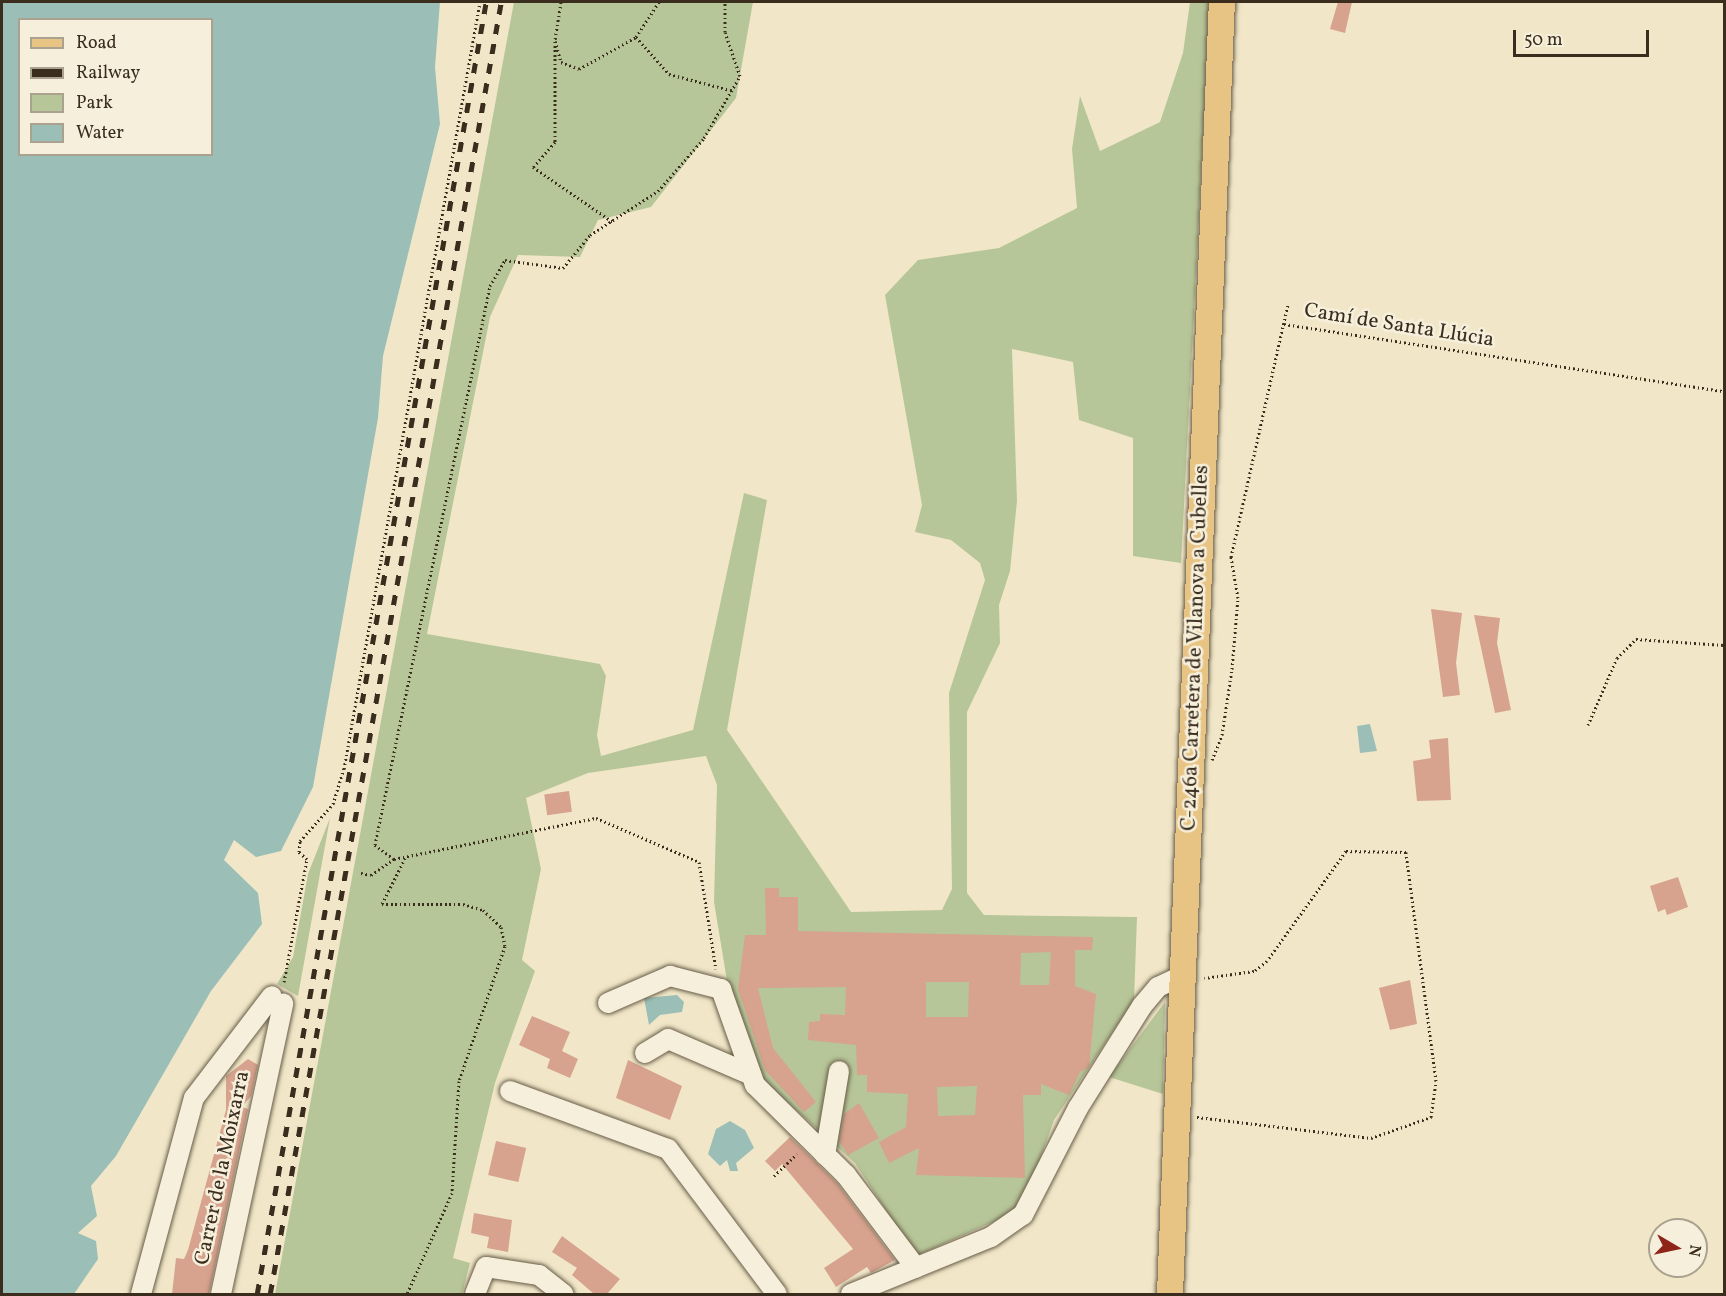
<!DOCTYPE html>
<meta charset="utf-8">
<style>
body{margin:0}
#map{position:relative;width:1726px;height:1296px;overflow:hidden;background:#f1e7c8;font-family:Vollkorn,serif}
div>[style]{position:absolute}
.green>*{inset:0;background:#b7c698}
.water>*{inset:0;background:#9bbfb7}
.building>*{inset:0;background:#d7a28e;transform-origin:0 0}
.path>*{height:3px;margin-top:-1.5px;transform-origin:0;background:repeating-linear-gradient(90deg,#3a2d1e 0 1.5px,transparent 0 4.5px)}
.roads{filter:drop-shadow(0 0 2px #685c48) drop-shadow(0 0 2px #685c48)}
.minor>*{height:20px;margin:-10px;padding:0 10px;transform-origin:10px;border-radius:10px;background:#f6efdb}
.major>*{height:26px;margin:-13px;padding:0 13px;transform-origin:13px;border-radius:13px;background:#e8c484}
.rail>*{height:4.5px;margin-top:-2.25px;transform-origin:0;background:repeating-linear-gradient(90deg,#3a2d1e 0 10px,transparent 0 20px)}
span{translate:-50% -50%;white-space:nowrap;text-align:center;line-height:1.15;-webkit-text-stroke:5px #f6efdb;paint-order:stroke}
.street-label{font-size:21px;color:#3a2d1e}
.frame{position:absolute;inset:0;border:3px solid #3a2d1e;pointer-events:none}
.legend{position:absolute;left:18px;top:18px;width:195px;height:138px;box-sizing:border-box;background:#f6efdb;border:2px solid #aba18f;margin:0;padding:8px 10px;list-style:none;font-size:18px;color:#3a2d1e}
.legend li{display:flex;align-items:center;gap:12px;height:30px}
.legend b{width:30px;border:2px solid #aba18f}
.north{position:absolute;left:1648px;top:1218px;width:60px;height:60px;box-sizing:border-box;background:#f6efdb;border:2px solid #aba18f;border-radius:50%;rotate:99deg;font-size:16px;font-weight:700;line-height:24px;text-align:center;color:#3a2d1e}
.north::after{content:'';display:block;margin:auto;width:21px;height:27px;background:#8f2418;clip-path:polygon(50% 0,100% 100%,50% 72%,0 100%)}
.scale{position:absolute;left:1513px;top:30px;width:136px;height:27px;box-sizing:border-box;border:3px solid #3a2d1e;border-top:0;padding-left:8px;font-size:18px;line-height:21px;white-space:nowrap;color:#3a2d1e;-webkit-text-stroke:4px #f6efdb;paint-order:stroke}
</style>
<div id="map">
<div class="green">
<div style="clip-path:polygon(514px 2px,753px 2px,736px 98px,651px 207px,598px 220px,580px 257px,518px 255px,490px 317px,427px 634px,600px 664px,606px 676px,597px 735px,601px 756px,693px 730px,744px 493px,767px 500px,727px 730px,851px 912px,942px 910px,952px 889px,949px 693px,985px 580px,980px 563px,951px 540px,915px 532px,922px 505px,885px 295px,918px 260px,999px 248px,1077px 208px,1072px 149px,1080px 96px,1100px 151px,1160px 122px,1183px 53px,1190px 2px,1210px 2px,1181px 563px,1133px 556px,1133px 438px,1079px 420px,1073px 362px,1012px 349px,1017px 501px,1010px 571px,999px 605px,1000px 643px,967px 712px,967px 893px,984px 915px,1137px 917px,1134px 1000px,1054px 1120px,1025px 1201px,1013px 1213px,916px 1256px,855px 1163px,754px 1072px,729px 993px,714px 902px,717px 785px,706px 756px,588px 773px,526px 798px,541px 869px,522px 960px,535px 971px,495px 1083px,453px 1258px,470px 1263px,462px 1294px,275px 1294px)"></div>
<div style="clip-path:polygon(330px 818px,298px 996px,277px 984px,293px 957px,308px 874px)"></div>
<div style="clip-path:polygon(1165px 1002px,1163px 1094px,1109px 1077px)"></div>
</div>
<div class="water">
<div style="clip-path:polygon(evenodd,2px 2px,440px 2px,435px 67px,440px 124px,383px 356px,378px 418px,313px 787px,281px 851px,256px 857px,234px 840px,224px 860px,258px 893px,262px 924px,211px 991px,116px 1156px,91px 1186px,97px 1216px,78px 1233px,96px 1241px,98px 1259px,74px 1294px,2px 1294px,2px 2px,20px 20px,212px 20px,212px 154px,20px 154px,20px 20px)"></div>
<div style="clip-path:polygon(1370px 724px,1377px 751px,1360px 753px,1357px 726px)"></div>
<div style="clip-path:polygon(677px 995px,684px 1002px,682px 1012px,660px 1015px,649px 1025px,644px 998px)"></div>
<div style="clip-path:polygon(730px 1121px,745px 1130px,754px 1148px,736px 1163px,738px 1171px,730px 1171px,727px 1160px,720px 1166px,708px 1154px,716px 1129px)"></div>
</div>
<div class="building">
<div style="clip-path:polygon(1338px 2px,1352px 2px,1345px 33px,1330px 29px)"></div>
<div style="clip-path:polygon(1431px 609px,1462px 613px,1456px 663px,1460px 695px,1443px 697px)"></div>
<div style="clip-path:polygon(1474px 615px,1500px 618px,1497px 643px,1511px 710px,1495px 713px)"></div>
<div style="clip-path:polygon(1448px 738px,1451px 800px,1417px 801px,1413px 761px,1431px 758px,1429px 740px)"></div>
<div style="left:569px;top:791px;width:21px;height:25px;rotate:82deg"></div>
<div style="clip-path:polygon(1678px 877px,1688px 907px,1667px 915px,1665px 909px,1658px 912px,1650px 886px)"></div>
<div style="clip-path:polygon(evenodd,765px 888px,779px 888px,779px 897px,798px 897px,798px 931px,1093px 937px,1092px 950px,1075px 950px,1075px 986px,1096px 994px,1089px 1067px,1080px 1072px,1069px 1095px,1041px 1084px,1041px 1095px,1023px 1095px,1025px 1178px,916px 1175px,919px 1148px,889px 1163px,879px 1142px,906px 1127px,908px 1094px,867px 1092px,867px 1075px,857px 1075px,856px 1045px,808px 1040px,809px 1022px,820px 1021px,820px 1014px,845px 1015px,846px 987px,758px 988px,773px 1048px,816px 1102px,804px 1112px,765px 1070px,738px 989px,745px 935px,766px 935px,765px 888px,1051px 952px,1049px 985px,1020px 985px,1021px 953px,1051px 952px,765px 888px,926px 982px,969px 982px,968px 1017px,926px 1017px,926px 982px,765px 888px,977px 1086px,975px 1115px,938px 1116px,937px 1087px,977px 1086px)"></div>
<div style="clip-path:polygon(1410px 980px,1417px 1024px,1390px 1030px,1379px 988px)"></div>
<div style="clip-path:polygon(532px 1016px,570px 1032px,562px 1051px,578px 1059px,570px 1078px,547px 1068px,550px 1059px,519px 1045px)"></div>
<div style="clip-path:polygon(248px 1059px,258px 1065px,251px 1096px,242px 1107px,248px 1109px,209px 1294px,172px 1294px,176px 1258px,184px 1259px,188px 1250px,226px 1110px,226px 1076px)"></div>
<div style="clip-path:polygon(628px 1060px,682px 1086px,670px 1120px,616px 1098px)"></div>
<div style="clip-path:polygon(859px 1103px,879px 1138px,848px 1155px,839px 1141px,844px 1114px)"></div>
<div style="clip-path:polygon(790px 1137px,837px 1183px,895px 1260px,871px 1273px,867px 1267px,836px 1287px,824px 1268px,853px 1249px,782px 1164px,775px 1171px,765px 1161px)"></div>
<div style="left:496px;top:1141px;width:31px;height:35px;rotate:13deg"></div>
<div style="clip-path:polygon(474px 1213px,512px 1220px,508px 1252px,487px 1248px,489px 1237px,471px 1233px)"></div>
<div style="clip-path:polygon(562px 1236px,620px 1279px,607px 1294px,594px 1294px,572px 1275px,577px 1268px,552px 1252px)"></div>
</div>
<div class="path">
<div style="left:561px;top:2px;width:39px;rotate:99deg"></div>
<div style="left:555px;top:41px;width:22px;rotate:74deg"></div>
<div style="left:561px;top:62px;width:19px;rotate:21deg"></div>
<div style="left:579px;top:69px;width:65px;rotate:-29.3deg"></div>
<div style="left:636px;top:37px;width:42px;rotate:-56.7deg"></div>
<div style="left:636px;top:37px;width:50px;rotate:48.3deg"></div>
<div style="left:669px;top:74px;width:67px;rotate:14.7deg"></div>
<div style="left:555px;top:41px;width:101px;rotate:90deg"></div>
<div style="left:555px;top:142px;width:33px;rotate:131deg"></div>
<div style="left:533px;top:167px;width:97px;rotate:34.5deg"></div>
<div style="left:1284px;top:324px;width:445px;rotate:8.7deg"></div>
<div style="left:1588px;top:725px;width:73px;rotate:-66.6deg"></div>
<div style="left:1617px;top:658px;width:27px;rotate:-45deg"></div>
<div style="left:1636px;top:639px;width:88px;rotate:3.9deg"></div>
<div style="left:1212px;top:760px;width:27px;rotate:-68deg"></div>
<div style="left:1222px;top:735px;width:67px;rotate:-81.4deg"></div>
<div style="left:1232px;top:669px;width:71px;rotate:-85.2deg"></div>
<div style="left:1238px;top:598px;width:42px;rotate:-99.7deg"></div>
<div style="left:1231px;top:557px;width:258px;rotate:-77.3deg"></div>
<div style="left:405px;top:858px;width:51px;rotate:116.6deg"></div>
<div style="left:382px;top:904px;width:81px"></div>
<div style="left:463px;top:904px;width:21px;rotate:17deg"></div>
<div style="left:483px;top:910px;width:25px;rotate:43deg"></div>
<div style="left:501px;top:927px;width:19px;rotate:78deg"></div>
<div style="left:505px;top:946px;width:143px;rotate:108.8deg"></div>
<div style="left:459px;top:1081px;width:112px;rotate:93.6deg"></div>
<div style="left:452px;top:1193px;width:111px;rotate:114deg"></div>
<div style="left:394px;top:859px;width:24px;rotate:-144deg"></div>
<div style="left:375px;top:845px;width:571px;rotate:-78.38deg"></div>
<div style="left:490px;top:286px;width:30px;rotate:-60deg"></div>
<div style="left:505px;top:260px;width:59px;rotate:7.9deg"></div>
<div style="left:563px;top:268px;width:43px;rotate:-50.7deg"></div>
<div style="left:590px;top:235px;width:81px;rotate:-32.9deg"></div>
<div style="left:658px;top:191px;width:70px;rotate:-49deg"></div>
<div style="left:704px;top:138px;width:72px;rotate:-59.9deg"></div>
<div style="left:740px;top:76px;width:46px;rotate:-108.8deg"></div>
<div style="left:725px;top:32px;width:30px;rotate:-90deg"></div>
<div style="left:361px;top:873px;width:10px;rotate:11deg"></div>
<div style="left:371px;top:875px;width:28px;rotate:-35deg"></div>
<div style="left:394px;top:859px;width:206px;rotate:-11.5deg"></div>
<div style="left:596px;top:818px;width:112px;rotate:23.1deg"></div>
<div style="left:699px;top:862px;width:108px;rotate:81deg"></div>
<div style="left:284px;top:982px;width:125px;rotate:-79.4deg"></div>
<div style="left:307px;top:859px;width:11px;rotate:-139deg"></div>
<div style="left:299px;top:852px;width:11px;rotate:-85deg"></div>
<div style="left:300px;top:841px;width:50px;rotate:-48.3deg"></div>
<div style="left:333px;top:804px;width:37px;rotate:-73deg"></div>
<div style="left:344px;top:769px;width:779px;rotate:-79.95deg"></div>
<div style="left:1197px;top:1117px;width:175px;rotate:6.9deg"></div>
<div style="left:1371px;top:1138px;width:64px;rotate:-19.3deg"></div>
<div style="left:1431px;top:1117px;width:36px;rotate:-82deg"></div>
<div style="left:1436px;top:1081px;width:231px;rotate:-97.5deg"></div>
<div style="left:1406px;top:852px;width:60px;rotate:-179deg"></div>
<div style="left:1346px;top:851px;width:135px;rotate:125.7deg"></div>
<div style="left:1267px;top:961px;width:16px;rotate:142deg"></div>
<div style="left:1254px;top:971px;width:50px;rotate:172deg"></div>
<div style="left:774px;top:1176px;width:32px;rotate:-44deg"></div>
</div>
<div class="roads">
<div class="minor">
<div style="left:608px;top:1003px;width:68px;rotate:-23.5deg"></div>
<div style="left:670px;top:976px;width:53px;rotate:14.3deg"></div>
<div style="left:721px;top:989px;width:102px;rotate:70.5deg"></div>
<div style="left:755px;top:1085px;width:128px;rotate:44.7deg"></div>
<div style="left:846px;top:1175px;width:116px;rotate:53deg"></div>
<div style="left:645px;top:1053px;width:27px;rotate:-31deg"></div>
<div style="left:668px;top:1039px;width:86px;rotate:23.3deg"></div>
<div style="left:510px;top:1091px;width:168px;rotate:20.2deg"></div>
<div style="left:668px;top:1149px;width:181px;rotate:53.1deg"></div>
<div style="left:825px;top:1155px;width:85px;rotate:-80.5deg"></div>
<div style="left:141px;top:1294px;width:203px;rotate:-74.9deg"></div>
<div style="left:194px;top:1098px;width:128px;rotate:-52.6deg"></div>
<div style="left:221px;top:1294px;width:297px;rotate:-77.9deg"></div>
<div style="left:475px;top:1294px;width:29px;rotate:-68deg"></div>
<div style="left:486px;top:1267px;width:54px;rotate:8.6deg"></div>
<div style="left:539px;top:1275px;width:31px;rotate:38deg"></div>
<div style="left:851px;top:1294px;width:151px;rotate:-22.2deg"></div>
<div style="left:991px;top:1237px;width:39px;rotate:-35deg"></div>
<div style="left:1023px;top:1215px;width:120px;rotate:-62.8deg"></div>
<div style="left:1078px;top:1108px;width:120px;rotate:-57.9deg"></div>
<div style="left:1142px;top:1006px;width:25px;rotate:-50deg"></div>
<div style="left:1158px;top:987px;width:26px;rotate:-25deg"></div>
</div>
<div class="major">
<div style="left:1170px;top:1294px;width:1293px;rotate:-87.7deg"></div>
</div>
</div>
<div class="rail">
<div style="left:257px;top:1294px;width:1312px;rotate:-79.95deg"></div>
<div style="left:270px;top:1294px;width:1312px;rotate:-79.86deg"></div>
</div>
<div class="street-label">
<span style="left:1399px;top:326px;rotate:9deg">Camí de Santa Llúcia</span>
<span style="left:1196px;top:648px;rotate:-88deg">C-246a Carretera de Vilanova a Cubelles</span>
<span style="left:223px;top:1168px;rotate:-78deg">Carrer de la Moixarra</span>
</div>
<div class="frame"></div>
<ul class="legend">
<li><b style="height:8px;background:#e8c484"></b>Road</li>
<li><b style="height:8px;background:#3a2d1e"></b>Railway</li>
<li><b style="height:16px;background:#b7c698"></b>Park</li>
<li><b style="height:16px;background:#9bbfb7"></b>Water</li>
</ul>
<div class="north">N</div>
<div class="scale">50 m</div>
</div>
